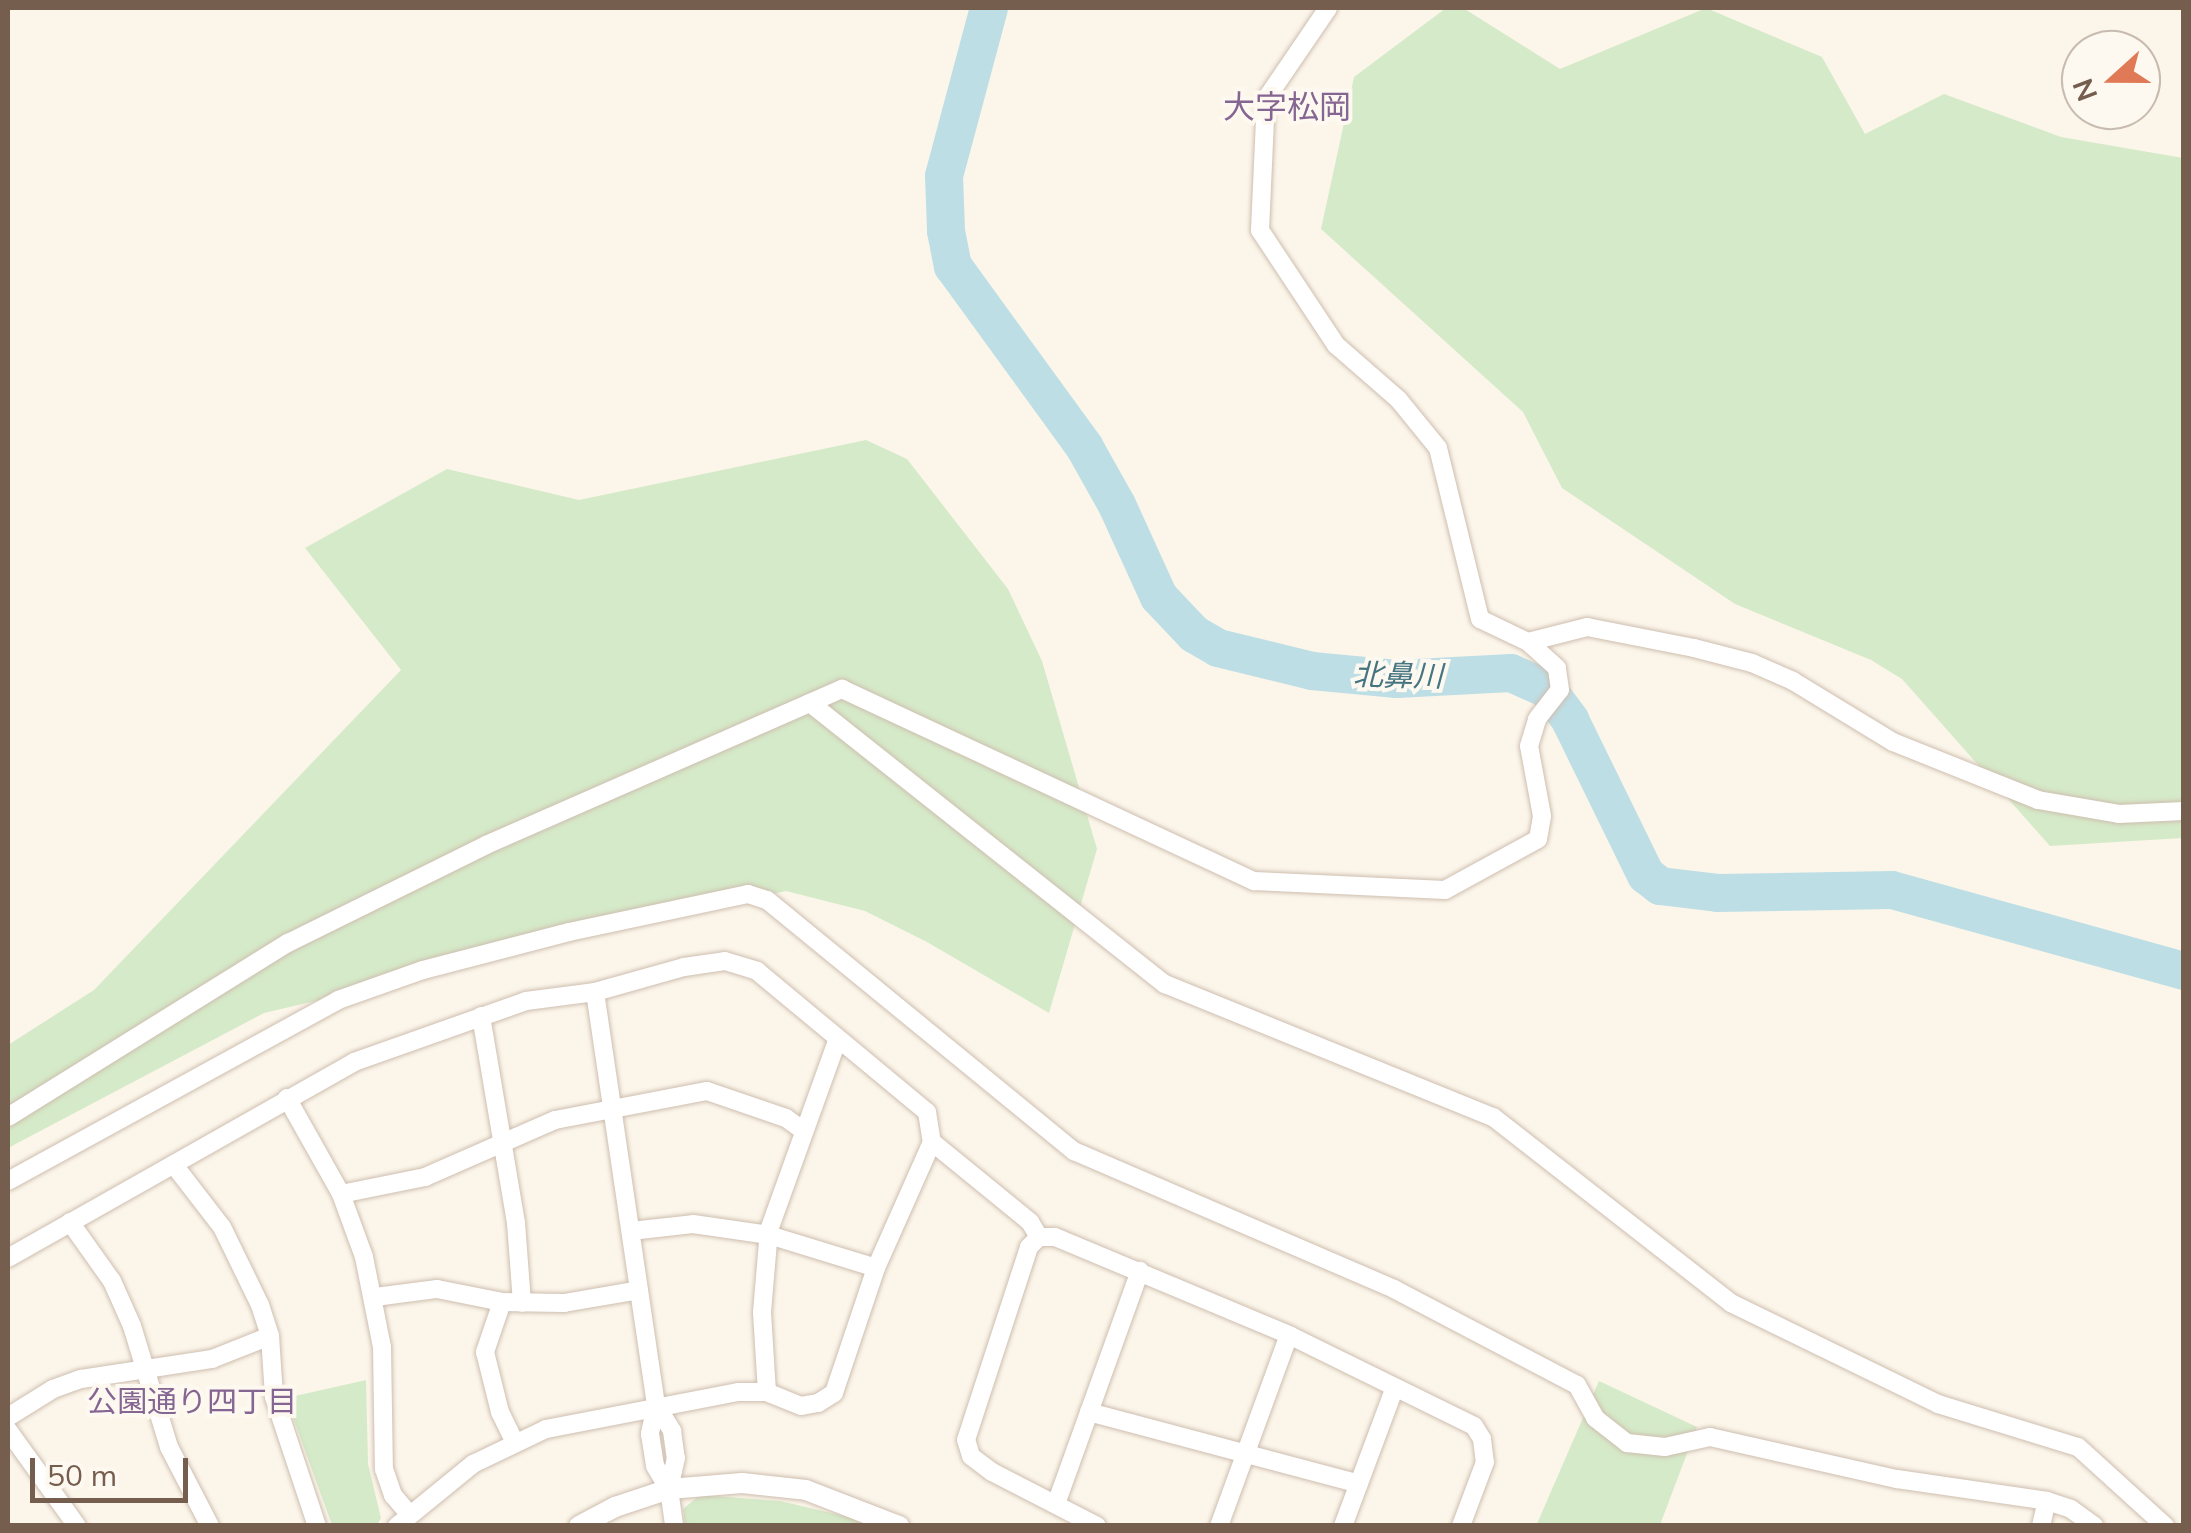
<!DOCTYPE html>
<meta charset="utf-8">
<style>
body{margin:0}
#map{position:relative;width:2191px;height:1533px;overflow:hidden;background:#fcf6ea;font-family:Mulish,"Noto Sans JP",sans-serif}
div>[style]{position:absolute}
.green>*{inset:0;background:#d5eac8}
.river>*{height:38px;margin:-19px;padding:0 19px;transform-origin:19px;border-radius:19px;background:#bedee5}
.roads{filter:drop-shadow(0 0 2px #cebeb0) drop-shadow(0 0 2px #cebeb0)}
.minor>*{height:18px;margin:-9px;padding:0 9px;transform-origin:9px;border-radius:9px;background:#fff}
.tertiary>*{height:20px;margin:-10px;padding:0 10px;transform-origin:10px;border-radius:10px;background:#fff}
span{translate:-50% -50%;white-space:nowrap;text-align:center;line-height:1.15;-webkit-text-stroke:8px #fef9f0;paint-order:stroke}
.water-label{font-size:30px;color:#457581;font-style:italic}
.neighbourhood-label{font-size:30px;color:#856692}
.quarter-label{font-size:32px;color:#856692}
.frame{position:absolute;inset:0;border:10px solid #765e4e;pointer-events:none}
.north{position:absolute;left:2061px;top:30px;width:100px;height:100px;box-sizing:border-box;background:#fef9f0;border:2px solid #c8bbaf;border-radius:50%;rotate:249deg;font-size:28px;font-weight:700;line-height:40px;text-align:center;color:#765e4e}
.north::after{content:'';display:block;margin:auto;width:35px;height:45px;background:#e07955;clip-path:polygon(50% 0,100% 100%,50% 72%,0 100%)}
.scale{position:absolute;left:30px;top:1458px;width:158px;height:45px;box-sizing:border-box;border:5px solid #765e4e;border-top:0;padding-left:12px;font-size:30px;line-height:35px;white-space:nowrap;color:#765e4e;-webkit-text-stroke:8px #fef9f0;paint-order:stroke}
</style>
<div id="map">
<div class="green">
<div style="clip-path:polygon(1446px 8px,1463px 8px,1560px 69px,1706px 8px,1822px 57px,1865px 134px,1944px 94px,2061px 137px,2183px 158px,2183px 838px,2050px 846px,1902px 679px,1871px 660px,1735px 604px,1562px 488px,1523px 412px,1321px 229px,1354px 77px)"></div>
<div style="clip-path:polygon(866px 440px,907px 459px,1008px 589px,1042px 661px,1097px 849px,1049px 1013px,927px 942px,865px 911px,786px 891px,264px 1013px,8px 1148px,8px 1045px,94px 990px,401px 670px,305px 548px,447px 469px,579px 500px)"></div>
<div style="clip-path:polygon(366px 1380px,368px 1464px,381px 1518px,377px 1525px,332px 1525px,286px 1398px)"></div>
<div style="clip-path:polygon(1599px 1381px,1697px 1427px,1660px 1525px,1536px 1526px)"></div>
<div style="clip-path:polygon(700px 1495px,780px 1501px,848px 1517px,866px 1525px,685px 1525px,683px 1509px)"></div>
</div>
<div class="river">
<div style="left:989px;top:8px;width:174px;rotate:105deg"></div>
<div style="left:944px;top:176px;width:55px;rotate:87.9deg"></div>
<div style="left:946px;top:231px;width:36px;rotate:79deg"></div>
<div style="left:953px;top:266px;width:225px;rotate:54deg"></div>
<div style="left:1085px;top:448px;width:65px;rotate:60.7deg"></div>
<div style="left:1117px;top:505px;width:101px;rotate:65.5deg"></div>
<div style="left:1159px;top:597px;width:51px;rotate:46.6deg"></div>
<div style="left:1194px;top:634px;width:28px;rotate:30deg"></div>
<div style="left:1218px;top:648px;width:97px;rotate:13.7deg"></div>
<div style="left:1312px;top:671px;width:85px;rotate:5.4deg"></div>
<div style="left:1397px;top:679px;width:114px;rotate:-3deg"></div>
<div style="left:1511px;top:673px;width:39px;rotate:24deg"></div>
<div style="left:1547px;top:689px;width:39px;rotate:53deg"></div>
<div style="left:1570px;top:720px;width:173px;rotate:63.9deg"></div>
<div style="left:1646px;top:875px;width:18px;rotate:38deg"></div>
<div style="left:1660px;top:886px;width:58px;rotate:6.9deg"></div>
<div style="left:1718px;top:893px;width:174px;rotate:-1deg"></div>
<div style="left:1892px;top:890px;width:303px;rotate:15.5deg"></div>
</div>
<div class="roads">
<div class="minor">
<div style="left:1528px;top:642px;width:61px;rotate:-14.3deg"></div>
<div style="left:1587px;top:627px;width:109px;rotate:11.1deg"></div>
<div style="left:1694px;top:648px;width:60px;rotate:14.5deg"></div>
<div style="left:1752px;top:663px;width:45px;rotate:23.7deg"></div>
<div style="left:1793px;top:681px;width:117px;rotate:31.4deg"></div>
<div style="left:1893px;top:742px;width:156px;rotate:21.8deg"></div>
<div style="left:2038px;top:800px;width:82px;rotate:9.8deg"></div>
<div style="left:2119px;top:814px;width:65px;rotate:-2.6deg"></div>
<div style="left:810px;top:703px;width:453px;rotate:38.4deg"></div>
<div style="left:1165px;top:984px;width:354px;rotate:22.1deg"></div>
<div style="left:1493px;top:1117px;width:302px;rotate:38deg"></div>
<div style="left:1731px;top:1303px;width:230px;rotate:26deg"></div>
<div style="left:1938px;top:1404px;width:146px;rotate:17.1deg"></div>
<div style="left:2078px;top:1447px;width:118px;rotate:42.2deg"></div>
<div style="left:595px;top:992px;width:417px;rotate:81.6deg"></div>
<div style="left:656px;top:1405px;width:30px;rotate:102deg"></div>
<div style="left:650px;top:1434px;width:32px;rotate:81deg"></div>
<div style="left:655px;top:1466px;width:27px;rotate:59deg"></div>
<div style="left:481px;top:1016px;width:210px;rotate:80.4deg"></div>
<div style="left:516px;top:1223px;width:80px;rotate:85.7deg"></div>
<div style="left:287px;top:1098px;width:110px;rotate:60.6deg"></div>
<div style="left:341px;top:1194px;width:67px;rotate:69.9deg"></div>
<div style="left:364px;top:1257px;width:92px;rotate:78.7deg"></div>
<div style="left:382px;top:1347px;width:122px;rotate:89.1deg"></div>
<div style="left:384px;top:1469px;width:28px;rotate:71deg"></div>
<div style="left:393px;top:1495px;width:23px;rotate:50deg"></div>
<div style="left:8px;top:1117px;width:330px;rotate:-31.9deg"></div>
<div style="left:288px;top:943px;width:221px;rotate:-26.3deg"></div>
<div style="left:486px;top:845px;width:389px;rotate:-23.7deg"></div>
<div style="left:842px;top:689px;width:455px;rotate:25deg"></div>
<div style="left:1254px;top:881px;width:191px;rotate:2.7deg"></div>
<div style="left:1445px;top:890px;width:106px;rotate:-28.7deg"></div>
<div style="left:1538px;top:839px;width:23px;rotate:-80deg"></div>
<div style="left:1542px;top:816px;width:71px;rotate:-100.5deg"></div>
<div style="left:1529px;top:746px;width:28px;rotate:-73deg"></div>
<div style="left:1537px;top:719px;width:37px;rotate:-52deg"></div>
<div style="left:1560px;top:690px;width:22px;rotate:-98deg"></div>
<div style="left:1557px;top:668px;width:39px;rotate:-138deg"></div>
<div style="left:1528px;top:642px;width:53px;rotate:-154.4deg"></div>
<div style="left:1480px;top:619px;width:176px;rotate:-103.8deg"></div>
<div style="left:1438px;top:448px;width:63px;rotate:-129.2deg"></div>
<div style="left:1398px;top:399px;width:82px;rotate:-138.9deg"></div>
<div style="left:1336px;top:345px;width:138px;rotate:-123.5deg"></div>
<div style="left:1260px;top:230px;width:131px;rotate:-87.4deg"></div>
<div style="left:1266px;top:99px;width:110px;rotate:-55.7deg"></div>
<div style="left:932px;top:1142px;width:127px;rotate:39.2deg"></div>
<div style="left:1030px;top:1222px;width:17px;rotate:59deg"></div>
<div style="left:174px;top:1165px;width:78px;rotate:52.3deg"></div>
<div style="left:222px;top:1227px;width:87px;rotate:64deg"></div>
<div style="left:260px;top:1305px;width:33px;rotate:72deg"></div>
<div style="left:270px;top:1336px;width:61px;rotate:86.2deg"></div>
<div style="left:274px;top:1397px;width:136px;rotate:71.6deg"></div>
<div style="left:8px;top:1181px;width:376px;rotate:-28.7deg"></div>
<div style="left:338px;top:1000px;width:90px;rotate:-19.4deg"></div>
<div style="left:423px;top:970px;width:151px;rotate:-14.6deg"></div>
<div style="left:569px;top:932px;width:183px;rotate:-12deg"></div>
<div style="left:748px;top:894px;width:20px;rotate:18deg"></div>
<div style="left:767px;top:900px;width:397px;rotate:39.3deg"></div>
<div style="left:1074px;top:1151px;width:348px;rotate:23.3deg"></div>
<div style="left:1394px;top:1289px;width:207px;rotate:27.7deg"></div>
<div style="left:1577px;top:1385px;width:38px;rotate:61deg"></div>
<div style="left:1595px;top:1418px;width:41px;rotate:38deg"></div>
<div style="left:1627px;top:1443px;width:38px;rotate:6deg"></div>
<div style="left:1665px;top:1447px;width:46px;rotate:-12.5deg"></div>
<div style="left:1710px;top:1437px;width:192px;rotate:12.7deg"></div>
<div style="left:1897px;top:1479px;width:152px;rotate:8.3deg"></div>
<div style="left:341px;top:1194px;width:86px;rotate:-11.4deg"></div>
<div style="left:425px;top:1177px;width:142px;rotate:-23.7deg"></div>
<div style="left:555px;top:1120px;width:155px;rotate:-10.8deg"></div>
<div style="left:707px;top:1091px;width:83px;rotate:18.9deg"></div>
<div style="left:786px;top:1118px;width:22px;rotate:36deg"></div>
<div style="left:70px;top:1222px;width:72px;rotate:54.6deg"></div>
<div style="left:112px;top:1281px;width:49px;rotate:66deg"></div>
<div style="left:132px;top:1326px;width:127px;rotate:73deg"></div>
<div style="left:169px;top:1447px;width:89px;rotate:62.6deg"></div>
<div style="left:631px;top:1231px;width:62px;rotate:-6.4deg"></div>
<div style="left:693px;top:1224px;width:77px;rotate:8.2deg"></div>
<div style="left:769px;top:1235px;width:112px;rotate:17.1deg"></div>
<div style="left:8px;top:1258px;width:398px;rotate:-29.5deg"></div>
<div style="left:354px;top:1062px;width:182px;rotate:-19.5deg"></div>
<div style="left:526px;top:1001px;width:70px;rotate:-7.4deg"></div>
<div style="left:595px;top:992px;width:92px;rotate:-15.7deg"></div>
<div style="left:684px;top:967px;width:41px;rotate:-8.3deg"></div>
<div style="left:725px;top:961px;width:34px;rotate:17deg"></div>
<div style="left:757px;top:971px;width:221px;rotate:39.7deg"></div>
<div style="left:927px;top:1112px;width:30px;rotate:81deg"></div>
<div style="left:932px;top:1142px;width:138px;rotate:114deg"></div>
<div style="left:876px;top:1268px;width:132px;rotate:108.6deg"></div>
<div style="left:834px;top:1393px;width:19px;rotate:148deg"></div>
<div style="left:818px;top:1403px;width:17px;rotate:170deg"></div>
<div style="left:801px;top:1406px;width:37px;rotate:-158deg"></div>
<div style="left:767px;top:1392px;width:29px;rotate:180deg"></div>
<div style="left:738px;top:1392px;width:196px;rotate:169.1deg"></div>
<div style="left:546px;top:1429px;width:81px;rotate:154.4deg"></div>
<div style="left:473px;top:1464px;width:98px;rotate:140.8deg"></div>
<div style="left:375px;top:1297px;width:63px;rotate:-7.4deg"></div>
<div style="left:437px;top:1289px;width:66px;rotate:11.3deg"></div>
<div style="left:502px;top:1302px;width:62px;rotate:0.9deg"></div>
<div style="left:564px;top:1303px;width:76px;rotate:-9.8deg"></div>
<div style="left:502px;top:1302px;width:53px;rotate:108.8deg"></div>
<div style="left:485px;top:1352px;width:62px;rotate:76deg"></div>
<div style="left:500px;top:1412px;width:32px;rotate:64deg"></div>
<div style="left:767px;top:1392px;width:80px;rotate:-93.6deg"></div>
<div style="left:762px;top:1312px;width:82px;rotate:-85.1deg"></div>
<div style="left:769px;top:1230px;width:201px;rotate:-70.2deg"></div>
<div style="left:656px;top:1405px;width:31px;rotate:58deg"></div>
<div style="left:672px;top:1431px;width:27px;rotate:82deg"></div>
<div style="left:676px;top:1458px;width:32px;rotate:103deg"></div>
<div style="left:669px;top:1489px;width:37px;rotate:82deg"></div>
<div style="left:1089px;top:1412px;width:279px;rotate:14.9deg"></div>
<div style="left:8px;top:1417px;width:53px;rotate:-31.9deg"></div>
<div style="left:53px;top:1389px;width:30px;rotate:-20deg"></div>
<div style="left:81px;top:1379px;width:133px;rotate:-8.7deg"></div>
<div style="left:212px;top:1359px;width:62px;rotate:-21.6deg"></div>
<div style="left:8px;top:1430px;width:118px;rotate:54.3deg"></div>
<div style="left:1056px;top:1504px;width:248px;rotate:-70.2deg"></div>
<div style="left:1097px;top:1526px;width:118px;rotate:-152.8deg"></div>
<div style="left:992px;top:1472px;width:26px;rotate:-143deg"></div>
<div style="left:971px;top:1456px;width:17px;rotate:-107deg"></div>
<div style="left:966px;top:1440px;width:203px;rotate:-71.9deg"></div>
<div style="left:1029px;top:1247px;width:14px;rotate:-45deg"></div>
<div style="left:1039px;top:1237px;width:16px"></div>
<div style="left:1055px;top:1237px;width:254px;rotate:22.7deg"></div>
<div style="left:1289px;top:1335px;width:206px;rotate:26.2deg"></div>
<div style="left:1474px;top:1426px;width:15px;rotate:58deg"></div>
<div style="left:1482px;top:1439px;width:23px;rotate:83deg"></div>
<div style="left:1485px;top:1462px;width:68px;rotate:110.6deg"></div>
<div style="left:1219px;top:1526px;width:203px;rotate:-69.9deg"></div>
<div style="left:1343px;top:1526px;width:148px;rotate:-69.5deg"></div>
<div style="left:2041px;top:1526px;width:26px;rotate:-77deg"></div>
<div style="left:2047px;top:1501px;width:25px;rotate:18deg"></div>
<div style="left:2071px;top:1509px;width:29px;rotate:36deg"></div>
</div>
<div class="tertiary">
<div style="left:579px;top:1526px;width:41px;rotate:-27.8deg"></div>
<div style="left:615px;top:1507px;width:57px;rotate:-18.4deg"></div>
<div style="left:669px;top:1489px;width:73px;rotate:-4.7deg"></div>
<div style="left:742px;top:1483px;width:64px;rotate:6.2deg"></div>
<div style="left:806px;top:1490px;width:100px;rotate:21.2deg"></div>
</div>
</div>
<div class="water-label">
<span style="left:1398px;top:675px;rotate:1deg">北鼻川</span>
</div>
<div class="neighbourhood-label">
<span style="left:192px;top:1401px">公園通り四丁目</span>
</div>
<div class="quarter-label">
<span style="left:1287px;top:106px">大字松岡</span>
</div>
<div class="frame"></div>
<div class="north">N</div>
<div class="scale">50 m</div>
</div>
